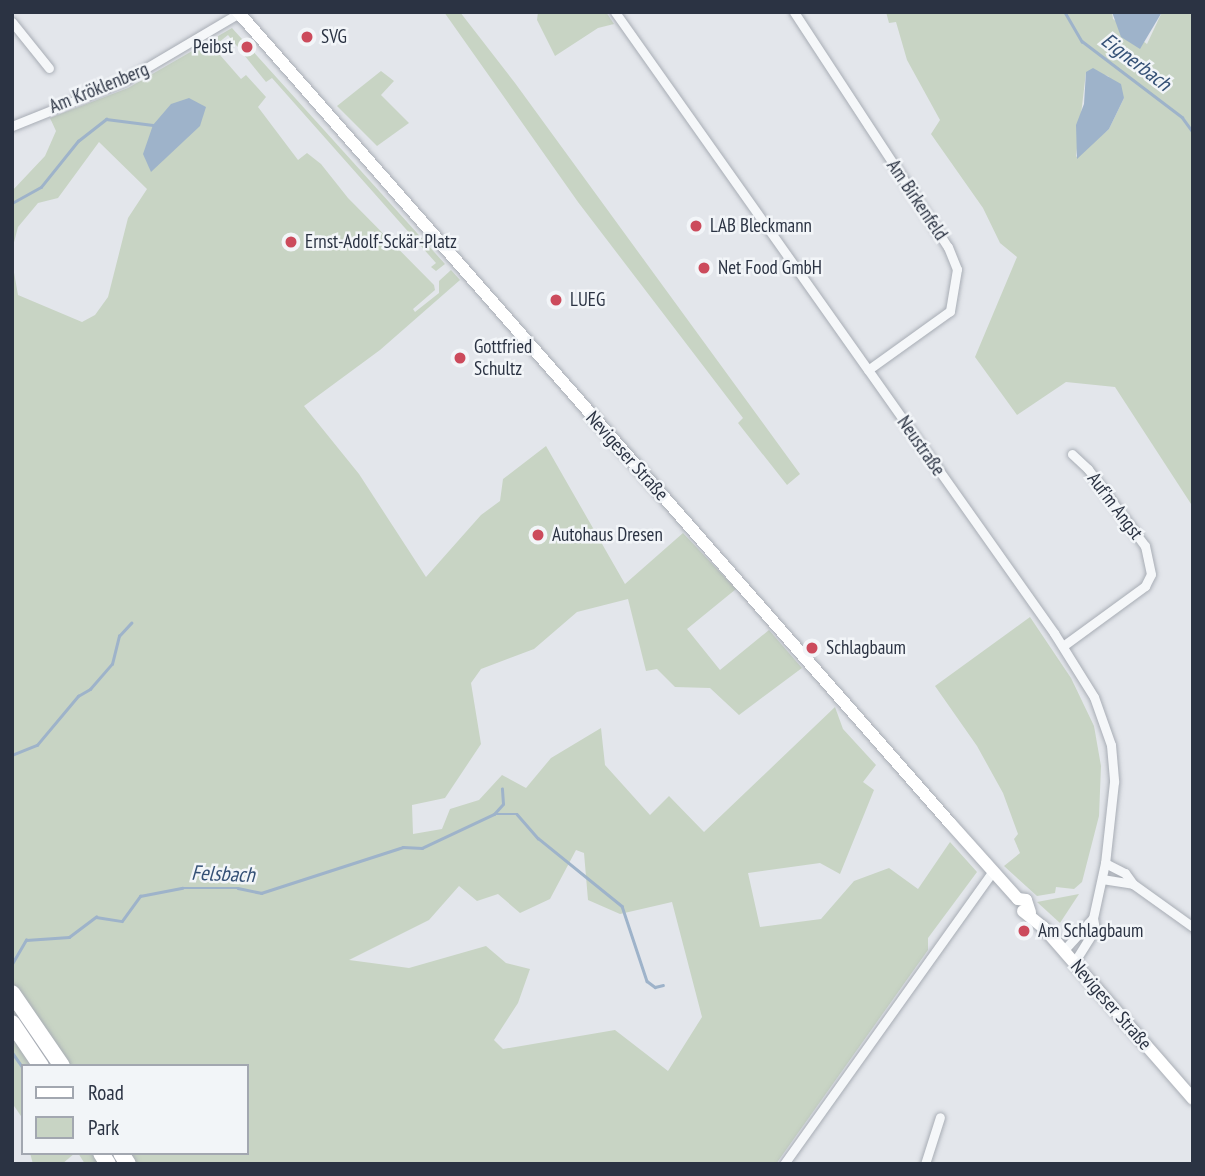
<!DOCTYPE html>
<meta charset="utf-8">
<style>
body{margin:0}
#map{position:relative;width:1205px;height:1176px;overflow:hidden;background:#e3e6eb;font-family:"PT Sans Narrow",sans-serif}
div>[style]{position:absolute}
.green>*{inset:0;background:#c8d4c4}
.water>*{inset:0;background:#9eb3ca}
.stream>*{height:2.5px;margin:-1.25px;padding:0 1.25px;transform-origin:1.25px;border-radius:1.25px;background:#9eb3ca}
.roads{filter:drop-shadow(0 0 2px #a8adb5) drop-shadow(0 0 2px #a8adb5)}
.minor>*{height:9px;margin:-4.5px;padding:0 4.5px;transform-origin:4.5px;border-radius:4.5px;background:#f5f7f9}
.secondary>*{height:12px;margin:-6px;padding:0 6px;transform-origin:6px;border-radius:6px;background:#fff}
.motorway>*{height:16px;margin:-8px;padding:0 8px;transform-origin:8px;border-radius:8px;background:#fff}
.dots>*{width:19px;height:19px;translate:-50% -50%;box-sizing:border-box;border:4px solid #f2f5f8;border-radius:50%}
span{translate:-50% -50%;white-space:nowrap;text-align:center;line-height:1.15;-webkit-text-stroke:5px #f2f5f8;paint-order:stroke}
.poi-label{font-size:19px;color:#2b3343}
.left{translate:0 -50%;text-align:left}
.right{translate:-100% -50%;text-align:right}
.street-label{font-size:19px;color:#2b3343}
.water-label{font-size:21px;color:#355176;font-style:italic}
.frame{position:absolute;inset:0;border:14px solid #2b3343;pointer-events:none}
.legend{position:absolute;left:21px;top:1064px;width:228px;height:91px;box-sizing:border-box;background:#f2f5f8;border:2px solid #a2a7b0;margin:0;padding:9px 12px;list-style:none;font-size:21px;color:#2b3343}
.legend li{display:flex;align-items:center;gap:14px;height:35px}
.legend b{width:35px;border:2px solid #a2a7b0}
</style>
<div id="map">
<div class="green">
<div style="clip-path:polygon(444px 12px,460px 12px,515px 83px,800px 474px,787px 485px,738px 423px,743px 418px,578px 202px)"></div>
<div style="clip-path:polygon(538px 12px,606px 12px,614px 24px,598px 28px,555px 56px,537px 20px)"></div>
<div style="clip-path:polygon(evenodd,886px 12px,1112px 12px,1113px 19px,1147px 44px,1162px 12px,1193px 12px,1193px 507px,1115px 387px,1066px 382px,1017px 415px,975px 357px,1017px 257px,1000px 243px,983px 208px,931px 134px,940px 120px,907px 60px,896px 22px,889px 23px,886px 12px,1086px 72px,1108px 76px,1124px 98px,1109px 129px,1076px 157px,1086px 72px)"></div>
<div style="clip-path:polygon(evenodd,232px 28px,445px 264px,436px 271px,431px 267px,436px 263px,272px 78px,266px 82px,228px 35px,213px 47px,241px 79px,246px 75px,266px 97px,258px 107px,298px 160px,307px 153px,321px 164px,348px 198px,434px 285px,435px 290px,413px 309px,415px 312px,439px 293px,439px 281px,451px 270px,460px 280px,380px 350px,304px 406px,359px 474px,426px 577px,481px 515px,500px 501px,503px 479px,546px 446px,625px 584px,683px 533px,736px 589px,687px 629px,720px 670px,769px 630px,802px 668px,739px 715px,710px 688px,675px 687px,657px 669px,646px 671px,628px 599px,577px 612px,534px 649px,481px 669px,471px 683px,481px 744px,445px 798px,412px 805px,413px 834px,442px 829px,450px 809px,479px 800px,502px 775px,526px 788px,551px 758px,601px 728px,605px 765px,650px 815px,669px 796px,704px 832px,835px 707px,843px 729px,876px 765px,863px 782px,874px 790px,840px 874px,820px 863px,748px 873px,760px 927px,821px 919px,854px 881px,889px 868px,918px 889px,950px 842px,977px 872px,928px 938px,928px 950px,776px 1164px,85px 1164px,78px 1153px,247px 1153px,247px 1066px,23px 1066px,23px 1119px,12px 1103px,12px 261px,18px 295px,82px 322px,95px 315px,108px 297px,128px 218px,147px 189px,99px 142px,58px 198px,38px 203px,18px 227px,12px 250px,12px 191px,45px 156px,56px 131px,50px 118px,128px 88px,232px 28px,576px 850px,584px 853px,588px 900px,620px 914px,672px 902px,702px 1017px,668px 1071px,615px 1030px,503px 1049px,494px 1040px,518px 1003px,530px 969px,506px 963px,486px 946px,409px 968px,349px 960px,429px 920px,459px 886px,477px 901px,498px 894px,520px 913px,550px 899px,576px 850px)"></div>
<div style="clip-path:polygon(381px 71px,394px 81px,381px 95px,409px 123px,377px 146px,337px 106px)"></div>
<div style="clip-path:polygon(1030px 617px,1071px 678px,1094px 726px,1101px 766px,1099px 816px,1082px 882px,1074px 889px,1056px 887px,1055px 893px,1037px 896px,1004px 866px,1020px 853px,1014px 839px,1018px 834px,1003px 793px,977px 746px,935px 686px)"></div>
<div style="clip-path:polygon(1079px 894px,1060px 923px,1037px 902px)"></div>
<div style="clip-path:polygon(30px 1153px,75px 1153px,62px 1164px,33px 1164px)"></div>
</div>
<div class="water">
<div style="clip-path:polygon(1112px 12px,1162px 12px,1140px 49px,1121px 37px)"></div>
<div style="clip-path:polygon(1093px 68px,1121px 84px,1124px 98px,1109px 129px,1077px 159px,1076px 125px,1084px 104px,1086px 72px)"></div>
<div style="clip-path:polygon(189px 98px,206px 107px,200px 126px,151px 172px,143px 154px,153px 125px,171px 104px)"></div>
</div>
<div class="stream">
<div style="left:1065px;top:12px;width:34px;rotate:60deg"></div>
<div style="left:1082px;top:41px;width:126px;rotate:37.2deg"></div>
<div style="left:1182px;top:117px;width:19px;rotate:54deg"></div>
<div style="left:12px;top:203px;width:33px;rotate:-29deg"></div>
<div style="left:41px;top:187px;width:59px;rotate:-51.2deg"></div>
<div style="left:78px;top:141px;width:36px;rotate:-38deg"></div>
<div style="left:106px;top:119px;width:47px;rotate:7.3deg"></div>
<div style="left:12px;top:755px;width:27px;rotate:-22deg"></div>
<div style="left:37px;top:745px;width:64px;rotate:-50.1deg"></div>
<div style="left:78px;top:696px;width:14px;rotate:-30deg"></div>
<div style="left:90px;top:689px;width:33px;rotate:-49deg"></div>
<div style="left:112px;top:664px;width:29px;rotate:-76deg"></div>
<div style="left:119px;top:636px;width:18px;rotate:-47deg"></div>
<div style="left:496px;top:814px;width:21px"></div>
<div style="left:517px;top:814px;width:32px;rotate:49deg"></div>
<div style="left:538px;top:838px;width:108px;rotate:39deg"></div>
<div style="left:622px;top:906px;width:79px;rotate:71.6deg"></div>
<div style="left:647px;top:981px;width:10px;rotate:37deg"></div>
<div style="left:655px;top:987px;width:8px;rotate:-14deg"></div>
<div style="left:12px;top:964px;width:28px;rotate:-60deg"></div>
<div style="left:26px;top:940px;width:43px;rotate:-4deg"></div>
<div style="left:69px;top:937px;width:34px;rotate:-37deg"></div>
<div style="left:96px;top:917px;width:26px;rotate:9deg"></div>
<div style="left:122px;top:921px;width:31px;rotate:-54deg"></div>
<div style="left:140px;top:896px;width:43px;rotate:-10.8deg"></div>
<div style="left:182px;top:888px;width:56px"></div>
<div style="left:238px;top:888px;width:24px;rotate:12deg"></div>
<div style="left:261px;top:893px;width:149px;rotate:-17.9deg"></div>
<div style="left:403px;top:847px;width:19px;rotate:3deg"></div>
<div style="left:422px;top:848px;width:80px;rotate:-25.3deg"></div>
<div style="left:494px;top:814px;width:13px;rotate:-48deg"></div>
<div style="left:503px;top:804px;width:15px;rotate:-94deg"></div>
<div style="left:12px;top:1052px;width:19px;rotate:55deg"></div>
</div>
<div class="roads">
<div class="minor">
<div style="left:615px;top:12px;width:761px;rotate:54.74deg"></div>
<div style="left:1054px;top:633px;width:75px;rotate:58deg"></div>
<div style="left:1094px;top:697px;width:51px;rotate:70.5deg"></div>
<div style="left:1111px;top:745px;width:37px;rotate:85deg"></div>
<div style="left:1114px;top:782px;width:81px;rotate:96.3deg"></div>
<div style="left:1105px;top:863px;width:56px;rotate:102.3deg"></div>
<div style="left:1093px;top:918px;width:11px;rotate:80deg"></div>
<div style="left:1095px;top:929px;width:39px;rotate:122deg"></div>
<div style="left:794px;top:12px;width:281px;rotate:56.8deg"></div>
<div style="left:948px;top:247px;width:24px;rotate:68deg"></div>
<div style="left:957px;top:269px;width:43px;rotate:99.5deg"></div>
<div style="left:950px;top:311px;width:101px;rotate:144.3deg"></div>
<div style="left:12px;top:22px;width:59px;rotate:51.2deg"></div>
<div style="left:12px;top:126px;width:121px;rotate:-21.9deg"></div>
<div style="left:124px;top:81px;width:134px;rotate:-30.6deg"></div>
<div style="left:1063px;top:646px;width:102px;rotate:-36.2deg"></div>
<div style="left:1145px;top:586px;width:13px;rotate:-63deg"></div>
<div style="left:1151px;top:574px;width:29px;rotate:-102deg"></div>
<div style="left:1145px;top:546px;width:96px;rotate:-126.5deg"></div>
<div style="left:1088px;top:469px;width:22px;rotate:-137deg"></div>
<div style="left:1105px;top:863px;width:22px;rotate:27deg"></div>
<div style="left:1125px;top:873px;width:14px;rotate:54deg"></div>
<div style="left:1133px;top:884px;width:74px;rotate:35.6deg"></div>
<div style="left:1102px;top:879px;width:31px;rotate:9deg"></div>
<div style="left:1064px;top:950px;width:43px;rotate:-47.8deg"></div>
<div style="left:784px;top:1164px;width:360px;rotate:-54.5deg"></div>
<div style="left:925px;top:1164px;width:49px;rotate:-72.3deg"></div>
</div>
<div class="secondary">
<div style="left:238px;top:12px;width:1079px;rotate:48.72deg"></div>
<div style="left:950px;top:823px;width:102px;rotate:48.2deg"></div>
<div style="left:1018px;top:899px;width:8px;rotate:7deg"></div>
<div style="left:1026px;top:900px;width:13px;rotate:72deg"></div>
<div style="left:1023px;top:911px;width:26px;rotate:39deg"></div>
<div style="left:1043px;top:927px;width:228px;rotate:48.9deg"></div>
</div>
<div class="motorway">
<div style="left:12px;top:993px;width:88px;rotate:55.6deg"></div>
<div style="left:12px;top:1023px;width:52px;rotate:56deg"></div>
<div style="left:101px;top:1153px;width:13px;rotate:58deg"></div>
<div style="left:121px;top:1153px;width:13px;rotate:58deg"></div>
</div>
</div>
<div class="dots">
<div style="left:307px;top:37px;background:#cc4b5c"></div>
<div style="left:247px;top:47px;background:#cc4b5c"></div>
<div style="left:696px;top:226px;background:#cc4b5c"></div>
<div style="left:291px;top:242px;background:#cc4b5c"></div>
<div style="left:704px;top:268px;background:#cc4b5c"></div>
<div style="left:556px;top:300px;background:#cc4b5c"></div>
<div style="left:460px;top:358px;background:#cc4b5c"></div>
<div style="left:538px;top:535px;background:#cc4b5c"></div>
<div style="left:812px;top:648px;background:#cc4b5c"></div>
<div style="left:1024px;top:931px;background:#cc4b5c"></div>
</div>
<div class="poi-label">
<span class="left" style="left:321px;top:37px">SVG</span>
<span class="right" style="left:233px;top:47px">Peibst</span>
<span class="left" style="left:710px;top:226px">LAB Bleckmann</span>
<span class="left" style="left:305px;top:242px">Ernst-Adolf-Sckär-Platz</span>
<span class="left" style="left:718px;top:268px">Net Food GmbH</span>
<span class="left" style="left:570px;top:300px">LUEG</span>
<span class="left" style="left:474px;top:358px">Gottfried<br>Schultz</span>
<span class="left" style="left:552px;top:535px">Autohaus Dresen</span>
<span class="left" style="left:826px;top:648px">Schlagbaum</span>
<span class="left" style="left:1038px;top:931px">Am Schlagbaum</span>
</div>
<div class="street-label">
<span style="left:99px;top:88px;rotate:-22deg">Am Kröklenberg</span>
<span style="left:917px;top:200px;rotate:56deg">Am Birkenfeld</span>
<span style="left:921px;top:446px;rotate:55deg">Neustraße</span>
<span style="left:627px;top:456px;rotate:48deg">Nevigeser Straße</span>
<span style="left:1115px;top:506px;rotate:53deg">Auf'm Angst</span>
<span style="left:1111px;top:1005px;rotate:49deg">Nevigeser Straße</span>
</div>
<div class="water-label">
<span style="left:1136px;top:62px;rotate:37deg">Eignerbach</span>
<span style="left:223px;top:874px;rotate:2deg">Felsbach</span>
</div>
<div class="frame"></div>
<ul class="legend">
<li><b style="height:9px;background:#fff"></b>Road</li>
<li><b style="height:19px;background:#c8d4c4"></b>Park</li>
</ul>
</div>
